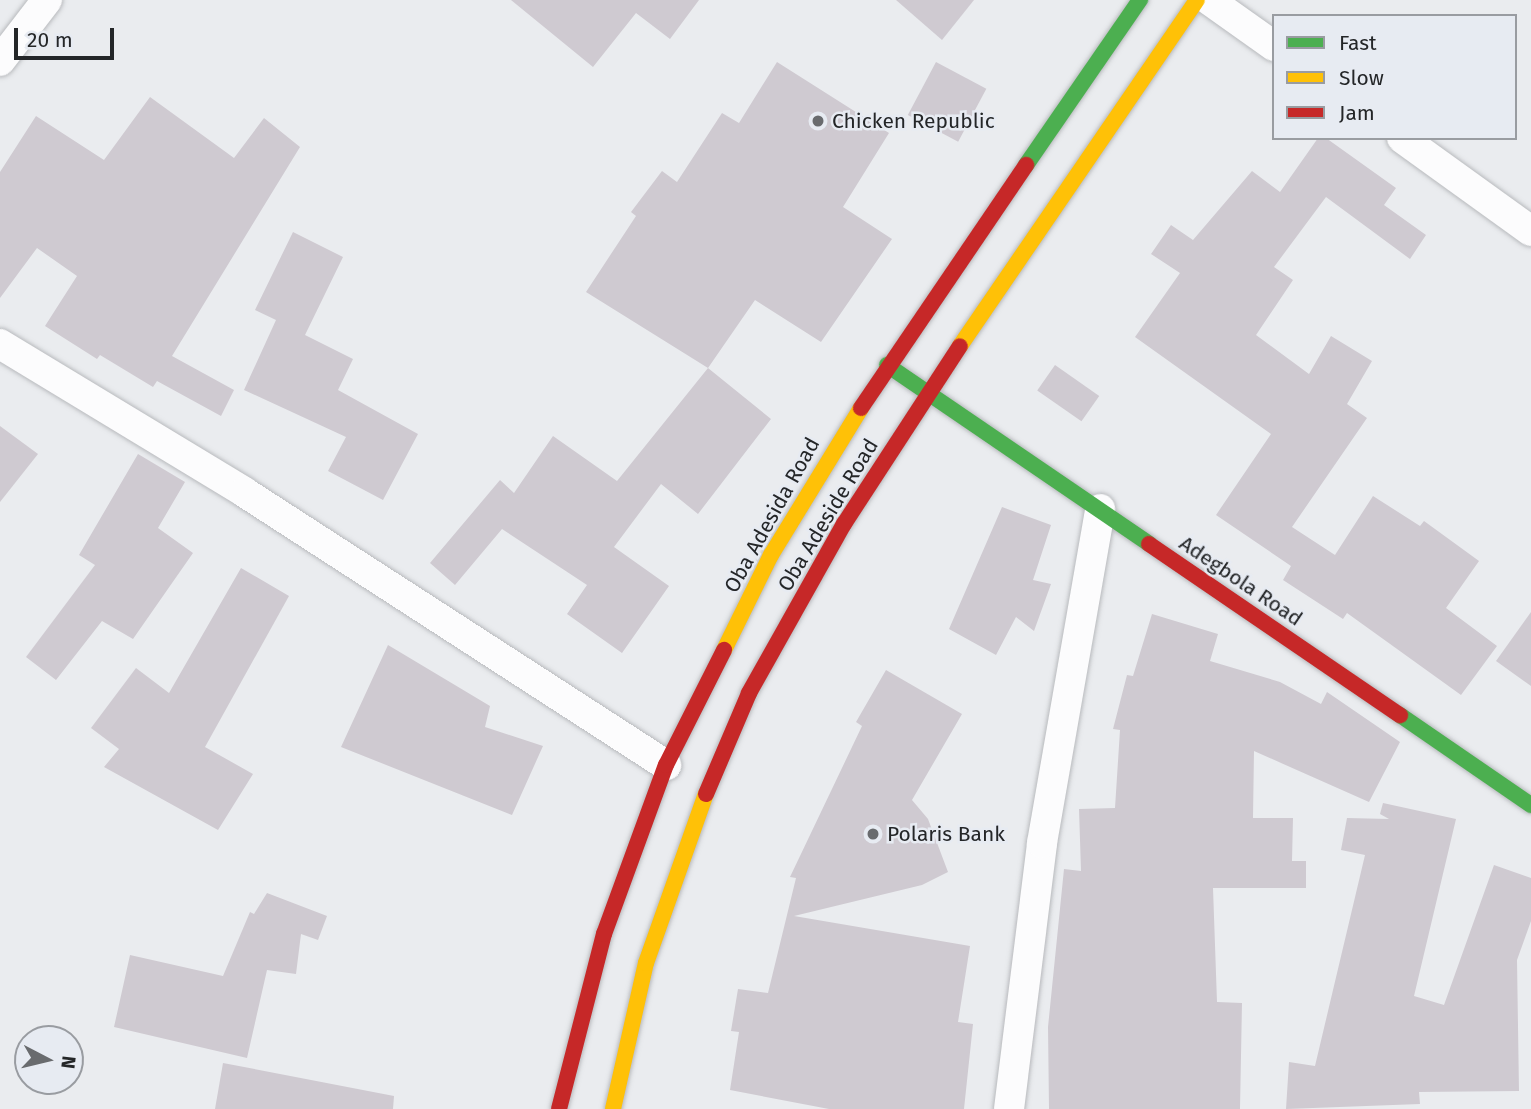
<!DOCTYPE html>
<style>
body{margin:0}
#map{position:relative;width:1531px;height:1109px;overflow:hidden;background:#eaecef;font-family:"Fira Sans",sans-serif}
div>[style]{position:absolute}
.building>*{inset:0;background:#cfcad1;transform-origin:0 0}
.roads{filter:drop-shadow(0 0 2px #b8babd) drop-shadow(0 0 2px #b8babd)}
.street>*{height:30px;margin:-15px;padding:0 15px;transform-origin:15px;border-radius:15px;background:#fcfcfd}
.fast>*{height:16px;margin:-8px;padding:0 8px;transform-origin:8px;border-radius:8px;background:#4caf50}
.slow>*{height:16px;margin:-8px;padding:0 8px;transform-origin:8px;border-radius:8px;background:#ffc107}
.jam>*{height:16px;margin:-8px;padding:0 8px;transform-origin:8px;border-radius:8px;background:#c62828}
.dots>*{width:19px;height:19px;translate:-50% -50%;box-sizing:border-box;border:4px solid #e7ebf2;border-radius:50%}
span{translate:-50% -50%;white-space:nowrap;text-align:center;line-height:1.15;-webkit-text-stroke:5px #e7ebf2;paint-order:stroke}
.poi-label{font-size:21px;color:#242628}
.left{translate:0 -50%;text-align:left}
.street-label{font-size:21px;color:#242628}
.legend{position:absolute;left:1272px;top:14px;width:245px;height:126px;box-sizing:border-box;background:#e7ebf2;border:2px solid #999ca1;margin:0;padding:9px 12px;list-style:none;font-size:21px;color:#242628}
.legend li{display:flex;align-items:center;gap:14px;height:35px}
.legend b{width:35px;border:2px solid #999ca1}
.north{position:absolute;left:14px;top:1025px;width:70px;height:70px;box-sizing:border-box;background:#e7ebf2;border:2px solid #999ca1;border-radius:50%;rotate:97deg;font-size:19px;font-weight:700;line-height:28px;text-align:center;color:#242628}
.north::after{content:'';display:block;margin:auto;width:24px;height:32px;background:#696b6e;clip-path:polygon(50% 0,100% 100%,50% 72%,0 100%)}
.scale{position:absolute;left:14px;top:28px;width:100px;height:32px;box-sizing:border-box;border:4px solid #242628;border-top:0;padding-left:9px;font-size:21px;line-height:24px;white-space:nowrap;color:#242628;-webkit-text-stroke:5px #e7ebf2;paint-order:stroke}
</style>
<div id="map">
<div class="building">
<div style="clip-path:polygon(511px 0,699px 0,670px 39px,636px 13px,593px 67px)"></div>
<div style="clip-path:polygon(896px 0,974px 0,942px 40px)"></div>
<div style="clip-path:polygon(777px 62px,889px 133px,843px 207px,892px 239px,821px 342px,755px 300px,708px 368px,586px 292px,636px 216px,631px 212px,662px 171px,677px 182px,722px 113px,739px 123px)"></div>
<div style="left:936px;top:62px;width:57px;height:60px;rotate:28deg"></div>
<div style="clip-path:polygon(150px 97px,234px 158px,264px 118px,300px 147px,172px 356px,234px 390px,221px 416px,157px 381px,153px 387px,100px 355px,97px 359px,45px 326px,77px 276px,37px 248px,0 298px,0 172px,36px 116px,104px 160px)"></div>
<div style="clip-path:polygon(1318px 138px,1326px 138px,1396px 188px,1384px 205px,1426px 235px,1410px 259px,1326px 197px,1274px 267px,1293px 280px,1256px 335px,1309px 374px,1331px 336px,1372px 361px,1347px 404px,1367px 418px,1292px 527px,1335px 555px,1373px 496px,1420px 526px,1424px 521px,1479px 561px,1446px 608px,1497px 646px,1461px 695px,1347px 613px,1343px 619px,1283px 580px,1291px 566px,1216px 515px,1271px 434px,1135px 337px,1180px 273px,1151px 254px,1171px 225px,1193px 240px,1252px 171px,1280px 192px)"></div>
<div style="clip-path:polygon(293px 232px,343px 257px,305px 335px,353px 359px,338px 390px,418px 434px,383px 500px,328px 471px,346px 437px,244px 390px,276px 320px,255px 310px)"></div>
<div style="left:1055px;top:365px;width:54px;height:31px;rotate:35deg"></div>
<div style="clip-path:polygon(708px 368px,771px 419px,698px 514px,661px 484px,614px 547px,669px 586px,622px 653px,567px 614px,587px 585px,502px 529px,455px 585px,430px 563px,500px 480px,514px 493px,553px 436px,617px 481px)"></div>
<div style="clip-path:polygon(0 426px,38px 454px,0 502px)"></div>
<div style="clip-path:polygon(138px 454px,185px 482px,158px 528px,193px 553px,133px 639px,102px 621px,56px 680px,26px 657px,95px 565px,79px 555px)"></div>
<div style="clip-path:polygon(1002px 507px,1051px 525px,1033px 580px,1051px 584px,1034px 631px,1016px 617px,996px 655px,949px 629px)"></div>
<div style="clip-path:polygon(241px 568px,289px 596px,205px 747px,253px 774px,218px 830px,104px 767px,119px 749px,91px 728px,136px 668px,169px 693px)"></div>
<div style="clip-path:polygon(1531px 612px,1531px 686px,1496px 661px)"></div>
<div style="clip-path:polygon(1152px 614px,1218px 634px,1210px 661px,1280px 682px,1321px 704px,1327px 692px,1400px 742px,1369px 802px,1254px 751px,1253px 818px,1293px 818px,1292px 861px,1306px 861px,1306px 888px,1213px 888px,1217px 1002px,1242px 1003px,1240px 1109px,1049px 1109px,1048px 1027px,1064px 869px,1081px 871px,1079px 809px,1115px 808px,1120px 730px,1113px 729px,1127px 675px,1133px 676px)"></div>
<div style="clip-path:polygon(388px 645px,490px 706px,485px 727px,543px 746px,512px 815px,341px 747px)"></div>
<div style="clip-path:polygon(886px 670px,962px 714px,912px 800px,928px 819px,948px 872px,922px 885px,794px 916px,970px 946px,958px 1022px,973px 1024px,964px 1109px,829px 1109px,730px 1090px,739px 1032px,731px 1031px,738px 989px,768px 993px,796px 878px,790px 877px,862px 726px,856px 722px)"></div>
<div style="clip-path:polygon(1383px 803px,1456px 819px,1414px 996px,1444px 1005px,1494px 865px,1531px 878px,1531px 921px,1517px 960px,1519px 1091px,1419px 1092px,1420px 1104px,1286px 1109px,1289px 1062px,1315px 1066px,1365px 855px,1341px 850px,1347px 818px,1389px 819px,1380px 814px)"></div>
<div style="clip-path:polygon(267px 893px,327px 916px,318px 940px,301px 934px,296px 974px,267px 970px,247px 1058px,114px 1027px,130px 955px,223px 976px,250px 912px,254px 914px)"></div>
<div style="clip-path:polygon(223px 1063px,394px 1096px,393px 1109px,215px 1109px)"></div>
</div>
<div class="roads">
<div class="street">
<div style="left:1209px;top:0;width:80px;rotate:35.3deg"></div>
<div style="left:0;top:61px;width:77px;rotate:-52.4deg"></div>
<div style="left:1402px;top:138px;width:159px;rotate:35.8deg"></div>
<div style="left:0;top:344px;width:285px;rotate:31.2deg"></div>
<div style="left:244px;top:492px;width:503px;rotate:32.9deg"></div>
<div style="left:1009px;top:1109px;width:268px;rotate:-82.9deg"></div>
<div style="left:1042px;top:843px;width:339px;rotate:-80.1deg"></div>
</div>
<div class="fast">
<div style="left:1026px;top:165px;width:201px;rotate:-55.4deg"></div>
<div style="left:887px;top:365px;width:317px;rotate:34.3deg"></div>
<div style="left:1400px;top:715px;width:159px;rotate:34.5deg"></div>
</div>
<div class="slow">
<div style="left:960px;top:346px;width:419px;rotate:-55.6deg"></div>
<div style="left:724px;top:650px;width:106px;rotate:-63.7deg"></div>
<div style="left:771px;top:555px;width:172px;rotate:-58.5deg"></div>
<div style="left:613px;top:1109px;width:150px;rotate:-77.3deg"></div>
<div style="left:646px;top:963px;width:179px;rotate:-70.5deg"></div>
</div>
<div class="jam">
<div style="left:861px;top:408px;width:294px;rotate:-55.8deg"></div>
<div style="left:1149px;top:544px;width:304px;rotate:34.3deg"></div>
<div style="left:706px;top:794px;width:110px;rotate:-66.9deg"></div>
<div style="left:749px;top:693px;width:194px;rotate:-60.7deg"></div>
<div style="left:844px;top:524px;width:212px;rotate:-56.9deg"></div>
<div style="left:559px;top:1109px;width:181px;rotate:-75.6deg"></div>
<div style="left:604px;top:934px;width:180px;rotate:-69.9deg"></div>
<div style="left:666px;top:765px;width:129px;rotate:-63.2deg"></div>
</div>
</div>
<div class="dots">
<div style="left:818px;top:121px;background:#696b6e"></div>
<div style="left:873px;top:834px;background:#696b6e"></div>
</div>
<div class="poi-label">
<span class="left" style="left:832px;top:121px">Chicken Republic</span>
<span class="left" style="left:887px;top:834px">Polaris Bank</span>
</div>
<div class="street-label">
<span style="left:772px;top:515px;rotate:-61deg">Oba Adesida Road</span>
<span style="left:828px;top:515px;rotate:-59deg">Oba Adeside Road</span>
<span style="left:1241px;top:581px;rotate:34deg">Adegbola Road</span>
</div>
<ul class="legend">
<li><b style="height:9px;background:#4caf50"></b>Fast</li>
<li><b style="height:9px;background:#ffc107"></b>Slow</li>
<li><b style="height:9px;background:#c62828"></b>Jam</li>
</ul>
<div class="north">N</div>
<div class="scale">20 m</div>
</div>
